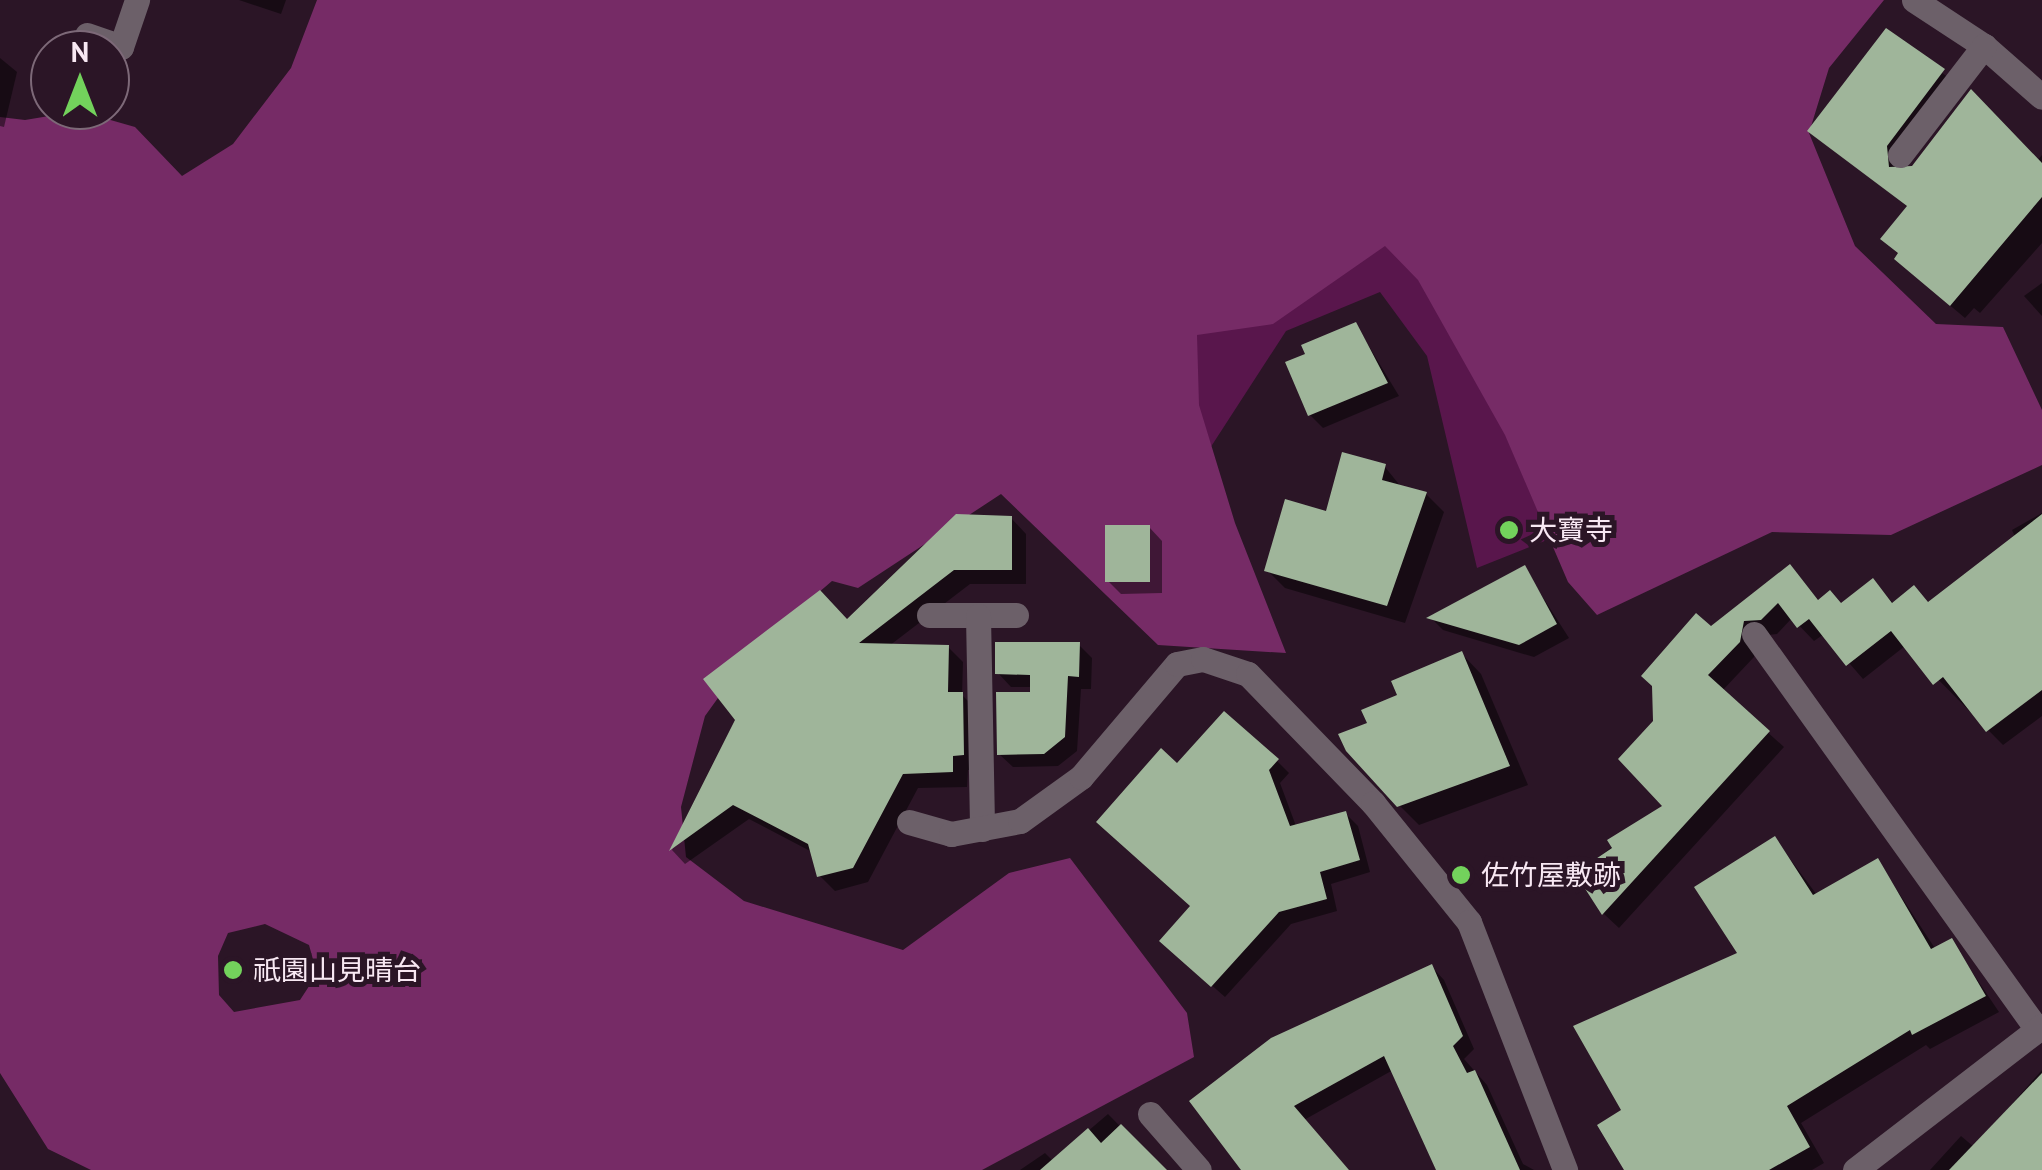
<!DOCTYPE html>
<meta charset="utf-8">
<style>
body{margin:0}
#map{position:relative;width:2042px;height:1170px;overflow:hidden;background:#2b1526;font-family:"PT Sans","Noto Sans JP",sans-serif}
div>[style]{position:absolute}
.green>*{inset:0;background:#59164c}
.forest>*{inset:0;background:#762b66}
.shadow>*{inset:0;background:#0007}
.building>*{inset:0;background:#9fb59a;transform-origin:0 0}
.lane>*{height:25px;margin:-12.5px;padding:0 12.5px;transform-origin:12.5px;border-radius:12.5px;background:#6c6069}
.street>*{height:25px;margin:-12.5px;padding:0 12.5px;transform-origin:12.5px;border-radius:12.5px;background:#6c6069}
.dots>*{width:28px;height:28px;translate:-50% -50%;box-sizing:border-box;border:5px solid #2b1526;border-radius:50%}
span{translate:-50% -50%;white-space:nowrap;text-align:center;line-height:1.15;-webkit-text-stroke:10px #2b1526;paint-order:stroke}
.poi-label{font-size:28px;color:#f8e8f3}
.left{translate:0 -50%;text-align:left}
.north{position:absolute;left:30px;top:30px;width:100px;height:100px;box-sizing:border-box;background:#2b1526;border:2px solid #7d6978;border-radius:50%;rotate:0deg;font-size:28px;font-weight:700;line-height:40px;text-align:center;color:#f8e8f3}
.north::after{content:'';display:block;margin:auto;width:35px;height:45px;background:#73d25c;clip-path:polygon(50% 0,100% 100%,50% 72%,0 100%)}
</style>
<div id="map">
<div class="green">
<div style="clip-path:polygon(1287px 215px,1402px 218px,1492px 358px,1552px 538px,1477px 568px,1427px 356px,1380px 292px,1286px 331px,1192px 476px,1156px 387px)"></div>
</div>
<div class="forest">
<div style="clip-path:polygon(evenodd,317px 0,1884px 0,1829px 68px,1809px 133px,1855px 246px,1936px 324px,2003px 327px,2042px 410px,2042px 465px,1891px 535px,1772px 532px,1597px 615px,1568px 582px,1505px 435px,1418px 280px,1385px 246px,1273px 324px,1197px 335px,1199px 405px,1235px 523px,1286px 653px,1158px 645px,1001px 494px,858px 588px,832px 581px,754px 648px,705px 716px,681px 807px,686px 857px,744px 901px,903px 950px,1009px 873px,1070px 858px,1187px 1013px,1194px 1057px,982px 1170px,91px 1170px,48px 1149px,0 1073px,0 117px,25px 120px,79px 111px,135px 127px,182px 176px,233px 144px,291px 68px,317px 0,265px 924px,309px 945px,317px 974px,300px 1000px,234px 1012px,219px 995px,218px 956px,228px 933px,265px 924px)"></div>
</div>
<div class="shadow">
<div style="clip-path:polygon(239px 0,286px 0,281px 14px)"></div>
<div style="clip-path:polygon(1887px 32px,1957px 84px,1900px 169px,2037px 161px,2042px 155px,2042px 243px,1980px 313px,1974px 308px,1965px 318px,1910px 272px,1909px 208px,1811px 131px)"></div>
<div style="clip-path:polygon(0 58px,17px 72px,4px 127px,0 126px)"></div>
<div style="clip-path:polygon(2042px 283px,2042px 316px,2024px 296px)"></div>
<div style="clip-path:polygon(1356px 325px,1399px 396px,1323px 428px,1310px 415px,1308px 355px)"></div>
<div style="clip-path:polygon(1385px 467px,1402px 488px,1426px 494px,1444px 512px,1405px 623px,1285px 588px,1267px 570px)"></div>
<div style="clip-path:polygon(2042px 513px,2042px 716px,2003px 745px,1905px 646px,1863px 679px,1824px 634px,1814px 641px,1792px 618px,1777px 634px,1758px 636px,1754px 657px,1722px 691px,1784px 747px,1619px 928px,1604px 914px,1578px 873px,1665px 806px,1655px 722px,1711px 629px,1790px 567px,1820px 602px,1842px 605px,1873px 581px,1894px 604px,1929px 604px,2015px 537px,2012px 530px)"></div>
<div style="clip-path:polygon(1011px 518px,1026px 534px,1026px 584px,970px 584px,889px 646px,948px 647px,963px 662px,962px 695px,977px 710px,978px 769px,968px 770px,967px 787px,918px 788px,868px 882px,835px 891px,820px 876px,812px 852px,749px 819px,685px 864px,672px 850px,738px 720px,847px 622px)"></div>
<div style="clip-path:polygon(1149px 527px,1162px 541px,1162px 593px,1121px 594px,1108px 581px)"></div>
<div style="clip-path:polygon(1524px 568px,1569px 638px,1534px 657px,1443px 630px,1431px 618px)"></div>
<div style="clip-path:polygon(1079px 645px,1092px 658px,1091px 689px,1081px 689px,1077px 751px,1058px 766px,1013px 767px,999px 754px,1032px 687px,1011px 687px,998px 673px)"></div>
<div style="clip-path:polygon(1462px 654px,1481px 674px,1528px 785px,1419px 825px,1399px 805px,1370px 724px)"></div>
<div style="clip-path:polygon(1277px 761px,1289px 773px,1280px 783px,1296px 826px,1346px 814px,1358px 826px,1370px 872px,1331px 884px,1337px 911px,1291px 924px,1225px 997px,1175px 953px,1193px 907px,1178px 766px)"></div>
<div style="clip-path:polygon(1775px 839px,1817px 895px,1878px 861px,1936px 950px,1951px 941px,1999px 1012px,1930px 1049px,1926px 1045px,1801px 1123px,1824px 1163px,1812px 1170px,1626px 1170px,1624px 1111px,1740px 954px)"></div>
<div style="clip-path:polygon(1432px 967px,1444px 980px,1474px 1049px,1464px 1059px,1487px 1085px,1523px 1164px,1534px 1170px,1438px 1170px,1393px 1070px,1304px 1120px,1348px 1170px,1244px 1170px,1192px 1101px)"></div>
<div style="clip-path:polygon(2042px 1070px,2042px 1170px,1930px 1170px,1961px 1136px,1974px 1147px)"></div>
<div style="clip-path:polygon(1108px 1114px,1163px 1170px,1020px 1170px,1045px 1153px,1053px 1161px)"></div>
</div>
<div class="building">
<div style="clip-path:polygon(1886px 28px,1945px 69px,1887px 146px,1889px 167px,1912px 166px,1971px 89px,2042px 163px,2042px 197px,1950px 306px,1894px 259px,1898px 253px,1880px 239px,1907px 206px,1807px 131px)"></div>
<div style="clip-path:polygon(1356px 322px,1388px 383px,1308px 416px,1285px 362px,1305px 354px,1301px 345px)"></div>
<div style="clip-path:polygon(1342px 452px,1386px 464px,1382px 480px,1427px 492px,1387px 606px,1264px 571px,1285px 499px,1326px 511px)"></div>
<div style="clip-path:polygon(956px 514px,1012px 516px,1012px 570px,954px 570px,859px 643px,949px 645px,948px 692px,963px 692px,964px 755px,953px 756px,953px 772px,903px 774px,853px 868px,817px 877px,808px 844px,733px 805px,669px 851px,735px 720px,703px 679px,820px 590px,847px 619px)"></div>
<div style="clip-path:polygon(2042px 514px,2042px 690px,1986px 732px,1943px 677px,1933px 685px,1891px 631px,1846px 666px,1809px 619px,1797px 628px,1778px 603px,1761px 620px,1744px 621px,1740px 642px,1708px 675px,1770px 731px,1602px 915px,1575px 873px,1612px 848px,1607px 840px,1662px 806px,1618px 759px,1653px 721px,1652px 686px,1641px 676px,1696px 613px,1711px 626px,1790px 564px,1818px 600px,1830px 590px,1841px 603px,1873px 578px,1892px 603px,1914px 585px,1928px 602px)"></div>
<div style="left:1105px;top:525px;width:45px;height:57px"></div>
<div style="clip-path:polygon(1525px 565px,1557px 624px,1519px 645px,1426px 618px)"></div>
<div style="clip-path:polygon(995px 642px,1080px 642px,1079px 677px,1068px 676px,1065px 737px,1044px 754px,997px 755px,996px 692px,1030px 692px,1030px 675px,995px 674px)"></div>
<div style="clip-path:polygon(1462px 651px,1510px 766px,1397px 807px,1346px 751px,1338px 734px,1367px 723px,1361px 710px,1397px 695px,1391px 681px)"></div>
<div style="clip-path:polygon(1224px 711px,1279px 759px,1269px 770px,1290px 826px,1346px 811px,1360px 860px,1320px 872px,1327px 899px,1279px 912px,1211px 987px,1159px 941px,1190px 906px,1096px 822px,1161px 748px,1177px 763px)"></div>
<div style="clip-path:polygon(1775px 836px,1813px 895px,1878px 858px,1931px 949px,1952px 938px,1986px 996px,1912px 1035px,1910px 1030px,1787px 1106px,1810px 1147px,1769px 1170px,1624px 1170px,1597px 1125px,1621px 1110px,1573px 1026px,1737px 953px,1694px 887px)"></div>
<div style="clip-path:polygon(1432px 964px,1463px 1036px,1453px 1046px,1467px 1073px,1475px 1070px,1520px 1170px,1436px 1170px,1384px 1056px,1294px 1106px,1349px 1170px,1241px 1170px,1189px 1101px,1271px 1038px)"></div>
<div style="clip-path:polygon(2042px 1073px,2042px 1170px,1949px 1170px)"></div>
<div style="clip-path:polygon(1121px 1124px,1167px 1170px,1040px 1170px,1088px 1128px,1101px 1143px)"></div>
</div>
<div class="lane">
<div style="left:1914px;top:0;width:84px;rotate:33.3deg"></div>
<div style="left:1984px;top:46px;width:77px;rotate:41.3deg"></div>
<div style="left:87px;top:35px;width:36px;rotate:19deg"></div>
<div style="left:121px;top:47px;width:50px;rotate:-71.2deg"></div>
<div style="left:1900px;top:155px;width:138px;rotate:-52.4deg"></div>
<div style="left:929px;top:615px;width:87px"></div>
<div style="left:978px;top:616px;width:213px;rotate:88.9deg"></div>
<div style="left:1754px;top:634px;width:487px;rotate:54.4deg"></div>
<div style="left:909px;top:822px;width:44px;rotate:15.9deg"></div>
<div style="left:951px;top:834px;width:70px;rotate:-10.7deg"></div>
<div style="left:1020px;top:821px;width:75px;rotate:-35.8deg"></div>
<div style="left:1081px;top:777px;width:148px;rotate:-49.7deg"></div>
<div style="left:1177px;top:664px;width:26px;rotate:-11deg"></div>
<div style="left:1203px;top:659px;width:47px;rotate:18.4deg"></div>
<div style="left:1248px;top:674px;width:180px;rotate:45.9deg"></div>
<div style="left:1373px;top:803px;width:153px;rotate:51.1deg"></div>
<div style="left:1150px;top:1114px;width:74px;rotate:48.8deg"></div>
</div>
<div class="street">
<div style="left:1469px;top:922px;width:266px;rotate:68.8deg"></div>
<div style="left:1855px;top:1170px;width:236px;rotate:-37.6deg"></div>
</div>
<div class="dots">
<div style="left:1509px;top:530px;background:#73d25c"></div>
<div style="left:1461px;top:875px;background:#73d25c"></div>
<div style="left:233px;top:970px;background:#73d25c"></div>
</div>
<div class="poi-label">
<span class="left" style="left:1529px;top:530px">大寶寺</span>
<span class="left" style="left:1481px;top:875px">佐竹屋敷跡</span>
<span class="left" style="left:253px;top:970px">祇園山見晴台</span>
</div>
<div class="north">N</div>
</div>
